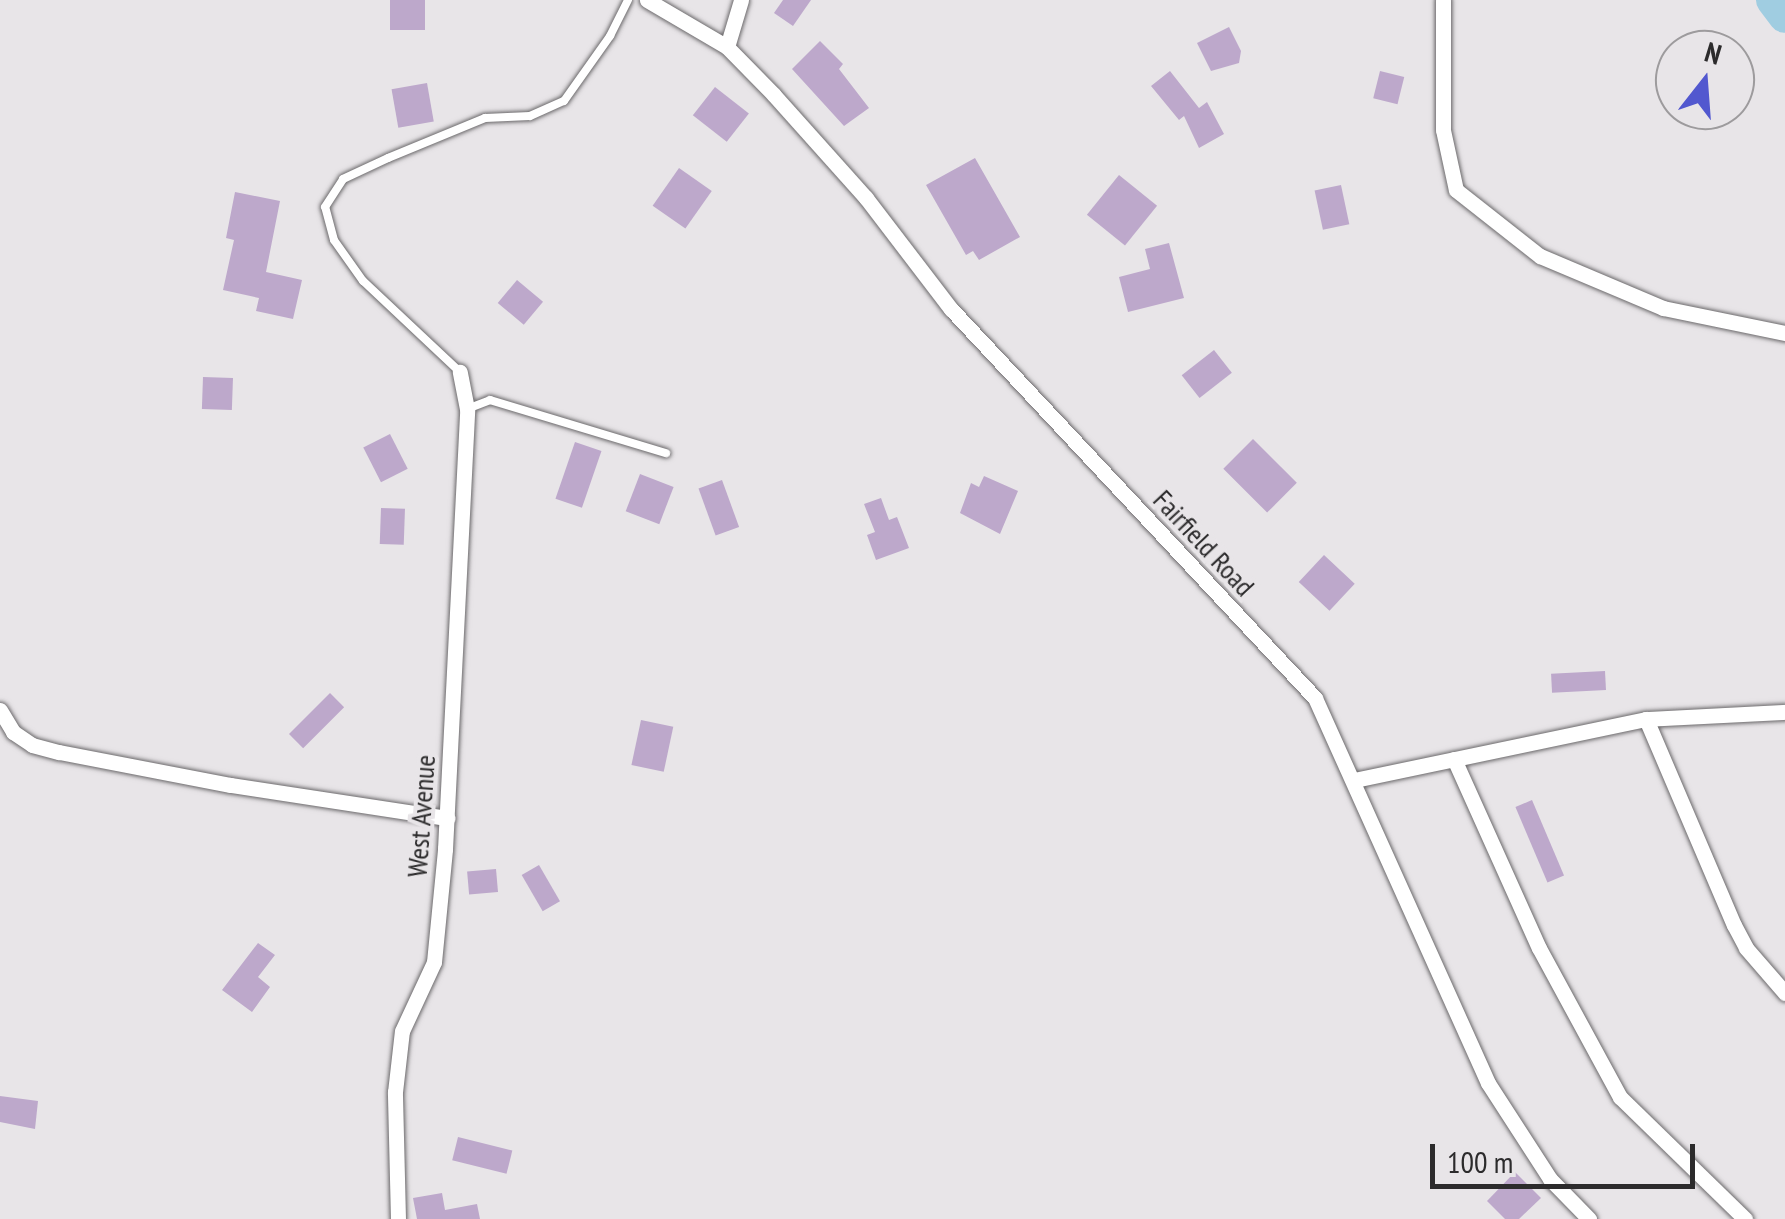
<!DOCTYPE html>
<style>
body{margin:0}
#map{position:relative;width:1785px;height:1219px;overflow:hidden;background:#e8e5e8;font-family:"PT Sans Narrow",sans-serif}
div>[style]{position:absolute}
.river>*{height:32px;margin:-16px;padding:0 16px;transform-origin:16px;border-radius:16px;background:#a0cde1}
.building>*{inset:0;background:#bda8cb;transform-origin:0 0}
.roads{filter:drop-shadow(0 0 2px #6b696b) drop-shadow(0 0 2px #6b696b)}
.service>*{height:8px;margin:-4px;padding:0 4px;transform-origin:4px;border-radius:4px;background:#fff}
.minor>*{height:15px;margin:-7.5px;padding:0 7.5px;transform-origin:7.5px;border-radius:7.5px;background:#fff}
span{translate:-50% -50%;white-space:nowrap;text-align:center;line-height:1.15;-webkit-text-stroke:8px #e8e5e8;paint-order:stroke}
.street-label{font-size:28px;color:#2c2b2c}
.north{position:absolute;left:1655px;top:30px;width:100px;height:100px;box-sizing:border-box;background:#e8e5e8;border:2px solid #9d9b9d;border-radius:50%;rotate:17deg;font-size:28px;font-weight:700;line-height:40px;text-align:center;color:#2c2b2c}
.north::after{content:'';display:block;margin:auto;width:35px;height:45px;background:#5258cf;clip-path:polygon(50% 0,100% 100%,50% 72%,0 100%)}
.scale{position:absolute;left:1430px;top:1144px;width:265px;height:45px;box-sizing:border-box;border:5px solid #2c2b2c;border-top:0;padding-left:12px;font-size:30px;line-height:35px;white-space:nowrap;color:#2c2b2c;-webkit-text-stroke:8px #e8e5e8;paint-order:stroke}
</style>
<div id="map">
<div class="river">
<div style="left:1772px;top:0;width:21px;rotate:53deg"></div>
</div>
<div class="building">
<div style="left:390px;top:0;width:35px;height:30px"></div>
<div style="clip-path:polygon(783px 0,811px 0,793px 26px,774px 13px)"></div>
<div style="clip-path:polygon(1229px 27px,1241px 51px,1239px 63px,1211px 71px,1197px 43px)"></div>
<div style="clip-path:polygon(820px 41px,843px 64px,839px 69px,869px 108px,844px 126px,792px 69px)"></div>
<div style="clip-path:polygon(1170px 71px,1199px 108px,1207px 102px,1224px 134px,1199px 148px,1184px 116px,1179px 120px,1151px 86px)"></div>
<div style="left:1380px;top:71px;width:25px;height:28px;rotate:14deg"></div>
<div style="left:427px;top:83px;width:39px;height:36px;rotate:80deg"></div>
<div style="left:715px;top:87px;width:43px;height:36px;rotate:38deg"></div>
<div style="clip-path:polygon(975px 158px,1020px 237px,979px 260px,973px 251px,966px 255px,926px 185px)"></div>
<div style="left:679px;top:168px;width:40px;height:46px;rotate:35deg"></div>
<div style="left:1119px;top:175px;width:49px;height:51px;rotate:39deg"></div>
<div style="left:1341px;top:185px;width:40px;height:27px;rotate:78deg"></div>
<div style="clip-path:polygon(235px 192px,280px 201px,266px 272px,302px 280px,293px 319px,256px 311px,259px 298px,223px 290px,234px 240px,226px 238px)"></div>
<div style="clip-path:polygon(1169px 243px,1184px 298px,1128px 312px,1119px 277px,1150px 269px,1145px 249px)"></div>
<div style="left:517px;top:280px;width:34px;height:30px;rotate:40deg"></div>
<div style="left:1214px;top:350px;width:29px;height:41px;rotate:52deg"></div>
<div style="left:203px;top:377px;width:30px;height:32px;rotate:2deg"></div>
<div style="left:390px;top:434px;width:39px;height:30px;rotate:63deg"></div>
<div style="left:1253px;top:439px;width:62px;height:42px;rotate:45deg"></div>
<div style="left:575px;top:442px;width:28px;height:60px;rotate:19deg"></div>
<div style="left:640px;top:474px;width:36px;height:40px;rotate:21deg"></div>
<div style="clip-path:polygon(984px 476px,1018px 491px,1000px 534px,960px 513px,971px 483px,979px 487px)"></div>
<div style="left:722px;top:480px;width:50px;height:25px;rotate:70deg"></div>
<div style="clip-path:polygon(881px 498px,889px 520px,897px 517px,909px 548px,876px 560px,867px 535px,875px 532px,864px 504px)"></div>
<div style="left:381px;top:508px;width:24px;height:36px;rotate:2deg"></div>
<div style="left:1324px;top:555px;width:42px;height:37px;rotate:43deg"></div>
<div style="left:1605px;top:671px;width:19px;height:54px;rotate:87deg"></div>
<div style="left:330px;top:693px;width:20px;height:58px;rotate:45deg"></div>
<div style="left:641px;top:720px;width:33px;height:46px;rotate:12deg"></div>
<div style="left:1532px;top:800px;width:82px;height:18px;rotate:67deg"></div>
<div style="left:539px;top:865px;width:42px;height:20px;rotate:60deg"></div>
<div style="left:496px;top:869px;width:23px;height:29px;rotate:85deg"></div>
<div style="clip-path:polygon(258px 943px,275px 955px,258px 977px,270px 987px,252px 1012px,222px 990px)"></div>
<div style="clip-path:polygon(0 1096px,38px 1101px,35px 1129px,0 1122px)"></div>
<div style="left:458px;top:1137px;width:56px;height:24px;rotate:14deg"></div>
<div style="clip-path:polygon(1515px 1172px,1541px 1198px,1519px 1219px,1505px 1219px,1487px 1201px)"></div>
<div style="clip-path:polygon(442px 1193px,445px 1210px,477px 1204px,480px 1219px,417px 1219px,413px 1198px)"></div>
</div>
<div class="roads">
<div class="service">
<div style="left:460px;top:372px;width:133px;rotate:-136.8deg"></div>
<div style="left:363px;top:281px;width:50px;rotate:-125.3deg"></div>
<div style="left:334px;top:240px;width:34px;rotate:-105deg"></div>
<div style="left:325px;top:207px;width:33px;rotate:-57deg"></div>
<div style="left:343px;top:179px;width:50px;rotate:-25deg"></div>
<div style="left:388px;top:158px;width:105px;rotate:-22.4deg"></div>
<div style="left:485px;top:118px;width:45px;rotate:-2.5deg"></div>
<div style="left:530px;top:116px;width:37px;rotate:-24deg"></div>
<div style="left:564px;top:101px;width:80px;rotate:-54.7deg"></div>
<div style="left:610px;top:36px;width:40px;rotate:-63.4deg"></div>
<div style="left:467px;top:409px;width:25px;rotate:-21deg"></div>
<div style="left:490px;top:400px;width:184px;rotate:16.8deg"></div>
</div>
<div class="minor">
<div style="left:647px;top:0;width:93px;rotate:30.4deg"></div>
<div style="left:727px;top:47px;width:67px;rotate:45.6deg"></div>
<div style="left:774px;top:95px;width:138px;rotate:48.2deg"></div>
<div style="left:866px;top:198px;width:140px;rotate:52.6deg"></div>
<div style="left:951px;top:309px;width:533px;rotate:46.9deg"></div>
<div style="left:1315px;top:698px;width:422px;rotate:65.8deg"></div>
<div style="left:1488px;top:1083px;width:114px;rotate:57.1deg"></div>
<div style="left:1550px;top:1179px;width:56px;rotate:45.7deg"></div>
<div style="left:1443px;top:0;width:130px;rotate:90deg"></div>
<div style="left:1443px;top:130px;width:61px;rotate:77.8deg"></div>
<div style="left:1456px;top:190px;width:107px;rotate:38.2deg"></div>
<div style="left:1540px;top:256px;width:134px;rotate:22.9deg"></div>
<div style="left:1663px;top:308px;width:125px;rotate:11.6deg"></div>
<div style="left:727px;top:47px;width:49px;rotate:-73.4deg"></div>
<div style="left:0;top:710px;width:26px;rotate:59deg"></div>
<div style="left:13px;top:732px;width:23px;rotate:34deg"></div>
<div style="left:32px;top:745px;width:28px;rotate:15deg"></div>
<div style="left:59px;top:752px;width:175px;rotate:10.9deg"></div>
<div style="left:231px;top:785px;width:219px;rotate:8.7deg"></div>
<div style="left:1646px;top:719px;width:224px;rotate:66.9deg"></div>
<div style="left:1734px;top:925px;width:26px;rotate:62deg"></div>
<div style="left:1746px;top:948px;width:60px;rotate:49.1deg"></div>
<div style="left:1454px;top:759px;width:207px;rotate:65.8deg"></div>
<div style="left:1539px;top:948px;width:170px;rotate:61.5deg"></div>
<div style="left:1620px;top:1097px;width:175px;rotate:44.3deg"></div>
<div style="left:1354px;top:780px;width:298px;rotate:-11.8deg"></div>
<div style="left:1646px;top:719px;width:139px;rotate:-2.9deg"></div>
<div style="left:398px;top:1219px;width:127px;rotate:-91.4deg"></div>
<div style="left:395px;top:1092px;width:61px;rotate:-83.5deg"></div>
<div style="left:402px;top:1031px;width:76px;rotate:-65.1deg"></div>
<div style="left:434px;top:962px;width:114px;rotate:-84.4deg"></div>
<div style="left:445px;top:849px;width:441px;rotate:-87.1deg"></div>
<div style="left:467px;top:409px;width:38px;rotate:-101deg"></div>
</div>
</div>
<div class="street-label">
<span style="left:1204px;top:543px;rotate:47deg">Fairfield Road</span>
<span style="left:421px;top:816px;rotate:-86deg">West Avenue</span>
</div>
<div class="north">N</div>
<div class="scale">100 m</div>
</div>
